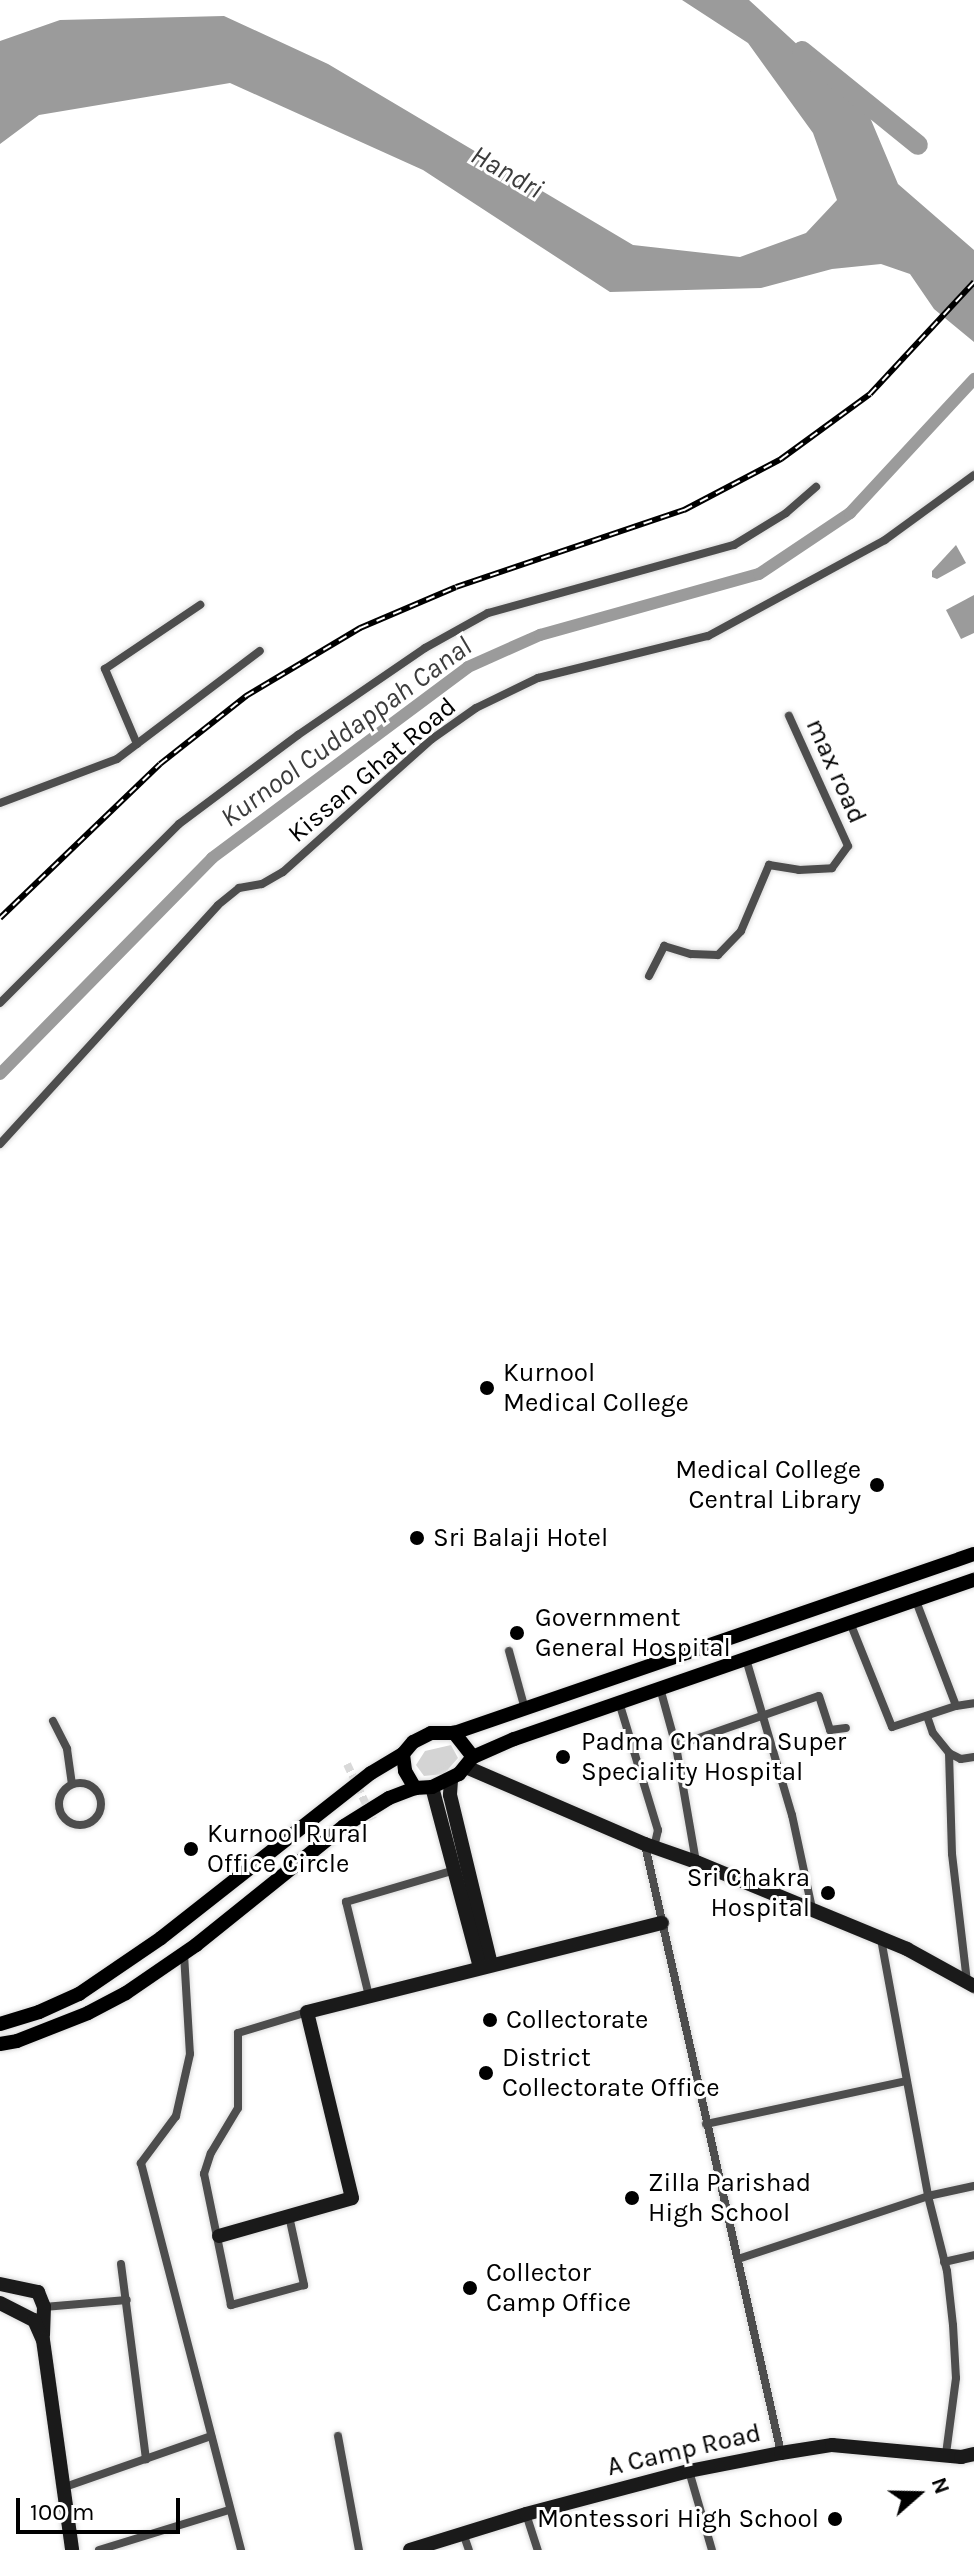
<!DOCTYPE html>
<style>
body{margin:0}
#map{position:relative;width:974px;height:2550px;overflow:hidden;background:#fff;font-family:Karla,sans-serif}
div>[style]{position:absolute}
.green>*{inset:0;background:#d4d4d4}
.water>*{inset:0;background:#9b9b9b}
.canal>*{height:12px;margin:-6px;padding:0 6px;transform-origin:6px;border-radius:6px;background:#9b9b9b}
.river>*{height:20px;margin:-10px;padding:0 10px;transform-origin:10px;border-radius:10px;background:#9b9b9b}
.street-tunnel>*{height:8px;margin-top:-4px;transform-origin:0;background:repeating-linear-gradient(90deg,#d9d9d9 0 8px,transparent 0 12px)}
.roads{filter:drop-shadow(0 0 2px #dbdbdb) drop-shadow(0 0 2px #dbdbdb)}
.street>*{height:8px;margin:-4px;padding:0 4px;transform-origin:4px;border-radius:4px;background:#4d4d4d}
.street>.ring{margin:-4px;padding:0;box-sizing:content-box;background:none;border:8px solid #4d4d4d;border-radius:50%}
.secondary>*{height:14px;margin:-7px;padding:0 7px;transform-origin:7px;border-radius:7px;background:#1a1a1a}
.primary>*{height:14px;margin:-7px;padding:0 7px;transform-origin:7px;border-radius:7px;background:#000}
.rail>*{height:6px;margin-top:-3px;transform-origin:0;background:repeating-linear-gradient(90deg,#fff 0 9px,#000 0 18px);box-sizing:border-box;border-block:2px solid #000}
.dots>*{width:22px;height:22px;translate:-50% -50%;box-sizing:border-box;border:4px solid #fff;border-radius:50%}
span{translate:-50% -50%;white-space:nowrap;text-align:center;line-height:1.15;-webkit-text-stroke:6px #fff;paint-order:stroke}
.street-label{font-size:26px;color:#000}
.poi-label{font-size:26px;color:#000}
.left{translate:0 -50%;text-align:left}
.right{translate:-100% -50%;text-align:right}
.water-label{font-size:28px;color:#3c3c3c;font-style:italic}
.north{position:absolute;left:878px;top:2454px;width:80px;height:80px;-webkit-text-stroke:6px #fff;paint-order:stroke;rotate:70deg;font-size:22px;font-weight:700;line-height:32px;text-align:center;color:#000}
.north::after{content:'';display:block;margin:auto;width:28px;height:36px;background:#000;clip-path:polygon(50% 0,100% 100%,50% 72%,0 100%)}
.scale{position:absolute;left:16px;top:2498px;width:164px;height:36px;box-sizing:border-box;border:4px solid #000;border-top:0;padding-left:10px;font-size:24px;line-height:28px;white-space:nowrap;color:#000;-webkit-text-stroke:6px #fff;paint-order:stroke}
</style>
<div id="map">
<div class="green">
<div style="clip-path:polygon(451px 1745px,458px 1758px,444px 1774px,424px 1776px,416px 1765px,425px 1751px)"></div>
</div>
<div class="water">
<div style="clip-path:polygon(682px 0,749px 0,866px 108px,898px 184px,974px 250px,974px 342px,934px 309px,910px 274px,881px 264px,832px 269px,761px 288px,610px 292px,423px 170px,230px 83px,39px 115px,0 144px,0 41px,60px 20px,224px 16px,328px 64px,633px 245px,740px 257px,806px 233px,837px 200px,813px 133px,748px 43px)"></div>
<div style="clip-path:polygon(956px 545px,966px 563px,937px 579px,932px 577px,932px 571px)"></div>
<div style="clip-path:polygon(974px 595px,974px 633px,961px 639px,946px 610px)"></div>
</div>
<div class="canal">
<div style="left:0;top:1074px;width:303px;rotate:-45.5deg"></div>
<div style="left:212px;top:858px;width:319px;rotate:-36.7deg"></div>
<div style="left:468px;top:667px;width:79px;rotate:-24deg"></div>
<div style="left:540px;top:635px;width:227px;rotate:-15.6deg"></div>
<div style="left:759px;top:574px;width:110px;rotate:-33.8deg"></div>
<div style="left:850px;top:513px;width:183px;rotate:-47.2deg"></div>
</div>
<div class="river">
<div style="left:802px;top:51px;width:149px;rotate:39deg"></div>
</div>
<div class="street-tunnel">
<div style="left:347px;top:1764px;width:61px;rotate:64.7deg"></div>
</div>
<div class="roads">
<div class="street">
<div style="left:137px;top:744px;width:82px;rotate:-113.1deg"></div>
<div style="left:105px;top:669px;width:115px;rotate:-34deg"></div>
<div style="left:0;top:803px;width:125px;rotate:-20.6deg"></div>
<div style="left:117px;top:759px;width:179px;rotate:-37.1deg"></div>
<div style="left:649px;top:976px;width:34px;rotate:-63deg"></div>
<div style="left:664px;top:946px;width:28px;rotate:17deg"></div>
<div style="left:691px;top:954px;width:27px;rotate:2deg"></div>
<div style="left:718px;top:955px;width:33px;rotate:-46deg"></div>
<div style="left:741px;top:931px;width:72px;rotate:-67deg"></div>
<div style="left:769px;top:865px;width:30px;rotate:9deg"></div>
<div style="left:799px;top:870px;width:33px;rotate:-3deg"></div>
<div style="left:832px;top:868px;width:27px;rotate:-54deg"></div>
<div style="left:848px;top:846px;width:143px;rotate:-114.4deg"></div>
<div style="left:0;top:1003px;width:253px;rotate:-45deg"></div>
<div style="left:179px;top:824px;width:149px;rotate:-36.8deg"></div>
<div style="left:298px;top:735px;width:154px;rotate:-34.4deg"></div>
<div style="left:425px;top:648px;width:72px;rotate:-29.1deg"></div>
<div style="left:488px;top:613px;width:255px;rotate:-15.5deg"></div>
<div style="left:734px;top:545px;width:61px;rotate:-31.6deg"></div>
<div style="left:786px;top:513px;width:40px;rotate:-41deg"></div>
<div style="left:0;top:1144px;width:323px;rotate:-47.6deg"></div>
<div style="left:218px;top:905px;width:27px;rotate:-39deg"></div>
<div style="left:239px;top:888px;width:23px;rotate:-10deg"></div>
<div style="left:262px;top:884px;width:24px;rotate:-30deg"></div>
<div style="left:283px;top:872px;width:200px;rotate:-41.8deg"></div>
<div style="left:432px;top:739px;width:54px;rotate:-35.2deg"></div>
<div style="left:476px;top:708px;width:69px;rotate:-25.8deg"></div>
<div style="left:538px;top:678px;width:175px;rotate:-13.9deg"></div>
<div style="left:708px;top:636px;width:201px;rotate:-28.5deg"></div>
<div style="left:885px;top:540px;width:110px;rotate:-36.1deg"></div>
<div style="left:916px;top:1601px;width:112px;rotate:69.1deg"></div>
<div style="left:956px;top:1706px;width:18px;rotate:-9deg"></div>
<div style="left:851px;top:1625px;width:110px;rotate:68.1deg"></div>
<div style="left:892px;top:1727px;width:67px;rotate:-18.2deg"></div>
<div style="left:509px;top:1651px;width:60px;rotate:74.6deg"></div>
<div style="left:746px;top:1659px;width:163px;rotate:73.6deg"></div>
<div style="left:792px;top:1815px;width:95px;rotate:77.9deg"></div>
<div style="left:660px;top:1688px;width:60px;rotate:74.6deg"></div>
<div style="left:619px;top:1702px;width:134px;rotate:73.1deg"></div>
<div style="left:658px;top:1830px;width:17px;rotate:103deg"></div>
<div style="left:927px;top:1716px;width:18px;rotate:71deg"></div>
<div style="left:933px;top:1733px;width:26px;rotate:51deg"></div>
<div style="left:949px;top:1753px;width:13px;rotate:27deg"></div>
<div style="left:961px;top:1759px;width:13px;rotate:-9deg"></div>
<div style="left:53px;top:1721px;width:31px;rotate:63deg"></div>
<div style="left:67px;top:1749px;width:35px;rotate:82deg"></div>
<div style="left:949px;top:1753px;width:101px;rotate:88.3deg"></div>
<div style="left:952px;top:1854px;width:129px;rotate:83.3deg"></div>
<div class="ring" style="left:59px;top:1783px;width:34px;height:34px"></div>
<div style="left:645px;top:1845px;width:623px;rotate:77.39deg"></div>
<div style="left:696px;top:1862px;width:118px;rotate:-99.8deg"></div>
<div style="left:676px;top:1746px;width:151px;rotate:-19.3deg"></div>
<div style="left:819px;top:1696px;width:36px;rotate:72deg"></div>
<div style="left:830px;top:1730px;width:16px;rotate:-7deg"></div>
<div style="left:881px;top:1939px;width:261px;rotate:79.6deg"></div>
<div style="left:928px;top:2196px;width:77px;rotate:75.8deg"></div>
<div style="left:947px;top:2271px;width:54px;rotate:83.7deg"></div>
<div style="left:953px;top:2325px;width:53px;rotate:86.8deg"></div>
<div style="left:956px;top:2378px;width:77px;rotate:97.5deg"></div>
<div style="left:184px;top:1954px;width:100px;rotate:86.6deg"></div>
<div style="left:190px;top:2054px;width:64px;rotate:102.7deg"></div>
<div style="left:176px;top:2116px;width:59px;rotate:126.7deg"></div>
<div style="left:141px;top:2163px;width:400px;rotate:75.5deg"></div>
<div style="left:369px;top:1996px;width:97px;rotate:-103.7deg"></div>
<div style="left:346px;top:1902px;width:114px;rotate:-16.4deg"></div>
<div style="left:706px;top:2124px;width:205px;rotate:-12.1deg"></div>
<div style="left:289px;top:2216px;width:71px;rotate:77.7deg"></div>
<div style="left:304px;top:2285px;width:76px;rotate:164.7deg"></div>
<div style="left:231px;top:2305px;width:134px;rotate:-101.6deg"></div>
<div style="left:204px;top:2174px;width:22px;rotate:-72deg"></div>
<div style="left:211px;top:2153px;width:52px;rotate:-59deg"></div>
<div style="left:238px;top:2108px;width:75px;rotate:-90deg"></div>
<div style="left:238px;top:2033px;width:72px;rotate:-16.9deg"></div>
<div style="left:738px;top:2259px;width:200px;rotate:-18.3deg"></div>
<div style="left:928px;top:2196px;width:47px;rotate:-12.3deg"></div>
<div style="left:944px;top:2262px;width:31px;rotate:-13deg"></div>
<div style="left:121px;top:2264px;width:197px;rotate:82.7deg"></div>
<div style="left:44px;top:2307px;width:83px;rotate:-4.8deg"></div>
<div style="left:338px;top:2436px;width:116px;rotate:79.6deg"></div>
<div style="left:689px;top:2471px;width:82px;rotate:73.8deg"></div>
<div style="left:62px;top:2488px;width:158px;rotate:-19.2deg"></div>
<div style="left:526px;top:2514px;width:38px;rotate:72deg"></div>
<div style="left:463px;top:2533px;width:18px;rotate:71deg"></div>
<div style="left:99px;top:2550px;width:136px;rotate:-17.1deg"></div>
</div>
<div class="secondary">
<div style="left:466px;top:1767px;width:195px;rotate:23.3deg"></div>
<div style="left:645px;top:1844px;width:54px;rotate:19.4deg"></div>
<div style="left:696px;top:1862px;width:228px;rotate:22.4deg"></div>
<div style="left:907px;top:1949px;width:77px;rotate:28.9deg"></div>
<div style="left:451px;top:1780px;width:15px;rotate:94deg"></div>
<div style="left:450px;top:1795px;width:175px;rotate:76.4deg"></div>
<div style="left:432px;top:1787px;width:186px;rotate:75.1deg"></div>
<div style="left:219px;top:2236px;width:138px;rotate:-15.9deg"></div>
<div style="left:352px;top:2198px;width:191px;rotate:-103.6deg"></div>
<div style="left:307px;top:2012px;width:366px;rotate:-14.1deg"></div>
<div style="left:0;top:2284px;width:39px;rotate:12deg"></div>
<div style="left:38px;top:2292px;width:16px;rotate:68deg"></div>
<div style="left:44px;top:2307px;width:28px;rotate:92deg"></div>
<div style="left:0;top:2303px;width:38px;rotate:27deg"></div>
<div style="left:34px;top:2320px;width:22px;rotate:66deg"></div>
<div style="left:43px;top:2340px;width:212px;rotate:82.1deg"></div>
<div style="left:410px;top:2550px;width:121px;rotate:-17.2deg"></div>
<div style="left:526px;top:2514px;width:169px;rotate:-14.8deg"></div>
<div style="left:689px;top:2471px;width:94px;rotate:-11.1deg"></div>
<div style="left:781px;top:2453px;width:52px;rotate:-8.9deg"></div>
<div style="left:832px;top:2445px;width:130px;rotate:5.3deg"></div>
<div style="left:961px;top:2457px;width:13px;rotate:-13deg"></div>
</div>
<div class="primary">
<div style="left:454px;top:1733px;width:550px;rotate:-19deg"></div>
<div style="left:473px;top:1757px;width:31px;rotate:-128deg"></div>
<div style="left:454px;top:1733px;width:23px;rotate:180deg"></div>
<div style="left:431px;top:1733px;width:20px;rotate:153deg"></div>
<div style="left:413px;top:1742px;width:16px;rotate:130deg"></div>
<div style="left:403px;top:1754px;width:17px;rotate:83deg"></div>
<div style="left:405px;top:1771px;width:20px;rotate:60deg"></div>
<div style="left:415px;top:1788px;width:17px;rotate:-3deg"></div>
<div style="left:432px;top:1787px;width:30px;rotate:-26deg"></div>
<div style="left:459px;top:1774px;width:22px;rotate:-51deg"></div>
<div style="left:473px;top:1757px;width:45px;rotate:-23.7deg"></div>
<div style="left:514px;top:1739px;width:487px;rotate:-19.1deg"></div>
<div style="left:0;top:2024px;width:41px;rotate:-17.1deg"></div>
<div style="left:39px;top:2012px;width:44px;rotate:-24.2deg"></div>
<div style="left:79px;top:1994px;width:99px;rotate:-34.3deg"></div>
<div style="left:161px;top:1938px;width:267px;rotate:-38.2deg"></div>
<div style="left:371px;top:1773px;width:37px;rotate:-31deg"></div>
<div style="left:0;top:2044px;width:17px;rotate:-10deg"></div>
<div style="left:17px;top:2041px;width:76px;rotate:-21.5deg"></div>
<div style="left:88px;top:2013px;width:43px;rotate:-27.8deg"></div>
<div style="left:126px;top:1993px;width:85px;rotate:-34.4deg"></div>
<div style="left:196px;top:1945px;width:190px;rotate:-38.8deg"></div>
<div style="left:344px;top:1826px;width:53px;rotate:-31.9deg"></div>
<div style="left:389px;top:1798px;width:28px;rotate:-21deg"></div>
</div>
</div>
<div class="rail">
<div style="left:0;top:918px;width:222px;rotate:-43.9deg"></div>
<div style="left:160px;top:764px;width:110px;rotate:-38.3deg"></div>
<div style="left:246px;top:696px;width:133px;rotate:-30.8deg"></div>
<div style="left:360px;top:628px;width:104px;rotate:-23.1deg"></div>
<div style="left:456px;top:587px;width:241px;rotate:-18.7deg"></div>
<div style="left:684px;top:510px;width:110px;rotate:-27.7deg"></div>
<div style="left:781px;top:459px;width:110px;rotate:-36.1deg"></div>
<div style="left:870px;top:394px;width:153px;rotate:-47.1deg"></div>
</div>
<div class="dots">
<div style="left:487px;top:1388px;background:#000"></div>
<div style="left:877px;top:1485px;background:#000"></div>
<div style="left:417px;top:1538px;background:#000"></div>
<div style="left:517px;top:1633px;background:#000"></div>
<div style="left:563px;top:1757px;background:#000"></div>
<div style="left:191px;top:1849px;background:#000"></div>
<div style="left:828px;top:1893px;background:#000"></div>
<div style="left:490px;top:2020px;background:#000"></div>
<div style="left:486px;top:2073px;background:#000"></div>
<div style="left:632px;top:2198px;background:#000"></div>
<div style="left:470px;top:2288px;background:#000"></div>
<div style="left:835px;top:2519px;background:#000"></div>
</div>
<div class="street-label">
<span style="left:372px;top:770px;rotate:-40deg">Kissan Ghat Road</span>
<span style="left:836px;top:771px;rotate:66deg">max road</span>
<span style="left:684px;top:2450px;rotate:-13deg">A Camp Road</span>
</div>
<div class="poi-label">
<span class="left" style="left:503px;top:1388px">Kurnool<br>Medical College</span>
<span class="right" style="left:861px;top:1485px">Medical College<br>Central Library</span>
<span class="left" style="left:433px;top:1538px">Sri Balaji Hotel</span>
<span class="left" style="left:535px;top:1633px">Government<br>General Hospital</span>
<span class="left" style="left:581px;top:1757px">Padma Chandra Super<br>Speciality Hospital</span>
<span class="left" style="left:207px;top:1849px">Kurnool Rural<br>Office Circle</span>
<span class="right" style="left:810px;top:1893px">Sri Chakra<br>Hospital</span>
<span class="left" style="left:506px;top:2020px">Collectorate</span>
<span class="left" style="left:502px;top:2073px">District<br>Collectorate Office</span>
<span class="left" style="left:648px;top:2198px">Zilla Parishad<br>High School</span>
<span class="left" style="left:486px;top:2288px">Collector<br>Camp Office</span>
<span class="right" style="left:819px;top:2519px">Montessori High School</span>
</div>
<div class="water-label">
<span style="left:507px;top:172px;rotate:30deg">Handri</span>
<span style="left:346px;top:732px;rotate:-36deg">Kurnool Cuddappah Canal</span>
</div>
<div class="north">N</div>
<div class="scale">100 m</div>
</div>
